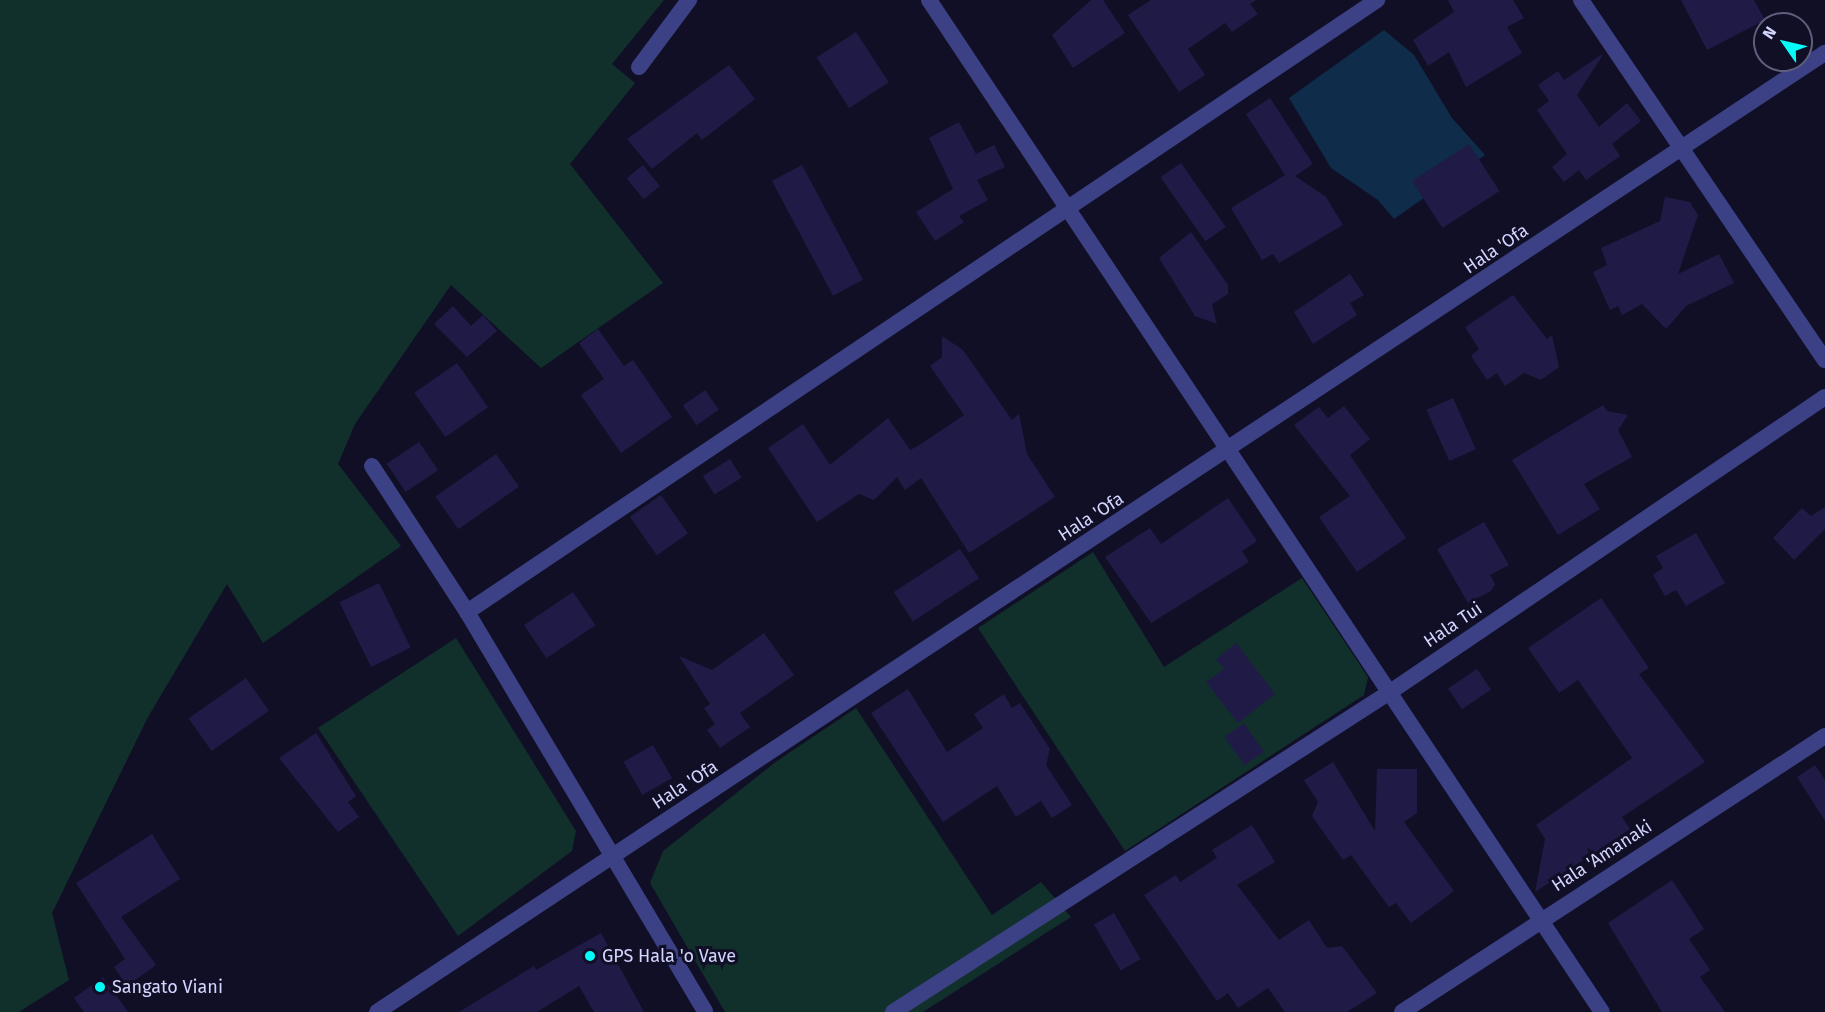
<!DOCTYPE html>
<style>
body{margin:0}
#map{position:relative;width:1825px;height:1012px;overflow:hidden;background:#100f26;font-family:"Fira Sans",sans-serif}
div>[style]{position:absolute}
.green>*{inset:0;background:#12302b}
.water>*{inset:0;background:#0f2d4a}
.building>*{inset:0;background:#1f1b46;transform-origin:0 0}
.minor>*{height:16px;margin:-8px;padding:0 8px;transform-origin:8px;border-radius:8px;background:#3b4184}
.dots>*{width:16px;height:16px;translate:-50% -50%;box-sizing:border-box;border:3px solid #100f26;border-radius:50%}
span{translate:-50% -50%;white-space:nowrap;text-align:center;line-height:1.15;-webkit-text-stroke:6px #100f26;paint-order:stroke}
.street-label{font-size:18px;color:#d4d5ff}
.poi-label{font-size:18px;color:#d4d5ff}
.left{translate:0 -50%;text-align:left}
.north{position:absolute;left:1753px;top:12px;width:60px;height:60px;box-sizing:border-box;background:#100f26;border:2px solid #5e5e7d;border-radius:50%;rotate:304deg;font-size:16px;font-weight:700;line-height:24px;text-align:center;color:#d4d5ff}
.north::after{content:'';display:block;margin:auto;width:21px;height:27px;background:#03fcf7;clip-path:polygon(50% 0,100% 100%,50% 72%,0 100%)}
</style>
<div id="map">
<div class="green">
<div style="clip-path:polygon(0 0,664px 0,612px 64px,635px 83px,570px 164px,663px 283px,541px 368px,451px 285px,355px 424px,338px 464px,401px 546px,263px 643px,227px 584px,148px 717px,52px 913px,69px 980px,19px 1012px,0 1012px)"></div>
<div style="clip-path:polygon(1093px 552px,1164px 667px,1302px 578px,1368px 677px,1364px 695px,1125px 851px,978px 628px)"></div>
<div style="clip-path:polygon(456px 638px,576px 831px,572px 851px,458px 936px,318px 728px)"></div>
<div style="clip-path:polygon(856px 708px,992px 915px,1041px 882px,1071px 917px,923px 1012px,725px 1012px,650px 883px,663px 851px,777px 761px)"></div>
</div>
<div class="water">
<div style="clip-path:polygon(1384px 30px,1414px 55px,1452px 118px,1485px 155px,1394px 219px,1378px 200px,1331px 168px,1289px 98px)"></div>
</div>
<div class="building">
<div style="clip-path:polygon(1091px 0,1103px 0,1125px 33px,1073px 68px,1052px 35px)"></div>
<div style="clip-path:polygon(1151px 0,1256px 0,1250px 4px,1258px 14px,1232px 32px,1225px 23px,1188px 49px,1205px 75px,1179px 92px,1128px 15px)"></div>
<div style="clip-path:polygon(1448px 0,1513px 0,1524px 18px,1507px 27px,1522px 53px,1466px 87px,1449px 52px,1428px 66px,1413px 40px,1454px 12px)"></div>
<div style="clip-path:polygon(1681px 0,1754px 0,1765px 20px,1707px 50px)"></div>
<div style="left:856px;top:32px;width:60px;height:47px;rotate:57deg"></div>
<div style="clip-path:polygon(1604px 53px,1577px 95px,1599px 127px,1627px 103px,1641px 121px,1612px 144px,1620px 156px,1586px 180px,1579px 170px,1564px 182px,1552px 167px,1567px 154px,1537px 110px,1549px 101px,1538px 85px,1558px 71px,1564px 80px)"></div>
<div style="clip-path:polygon(729px 65px,755px 99px,702px 140px,697px 133px,652px 169px,627px 139px)"></div>
<div style="clip-path:polygon(1270px 98px,1313px 164px,1295px 176px,1326px 197px,1343px 225px,1279px 263px,1273px 254px,1262px 260px,1231px 208px,1285px 175px,1246px 114px)"></div>
<div style="clip-path:polygon(959px 122px,976px 154px,994px 145px,1005px 167px,977px 180px,988px 200px,959px 216px,964px 222px,935px 241px,916px 212px,953px 189px,929px 138px)"></div>
<div style="left:1469px;top:144px;width:56px;height:68px;rotate:57deg"></div>
<div style="left:1181px;top:163px;width:78px;height:25px;rotate:55deg"></div>
<div style="left:643px;top:165px;width:27px;height:21px;rotate:51deg"></div>
<div style="left:802px;top:165px;width:130px;height:34px;rotate:62deg"></div>
<div style="clip-path:polygon(1665px 197px,1690px 202px,1698px 215px,1678px 274px,1719px 254px,1734px 283px,1686px 306px,1666px 329px,1642px 304px,1622px 315px,1618px 306px,1610px 310px,1593px 272px,1607px 265px,1601px 248px,1660px 221px)"></div>
<div style="clip-path:polygon(1191px 232px,1228px 285px,1228px 294px,1212px 304px,1217px 324px,1195px 316px,1159px 258px)"></div>
<div style="clip-path:polygon(1350px 274px,1364px 295px,1350px 303px,1357px 315px,1313px 344px,1294px 312px)"></div>
<div style="clip-path:polygon(1513px 295px,1547px 339px,1552px 335px,1559px 367px,1541px 380px,1524px 373px,1505px 386px,1497px 373px,1487px 380px,1471px 356px,1479px 349px,1465px 327px)"></div>
<div style="clip-path:polygon(453px 306px,471px 326px,483px 315px,497px 331px,467px 357px,434px 324px)"></div>
<div style="clip-path:polygon(598px 329px,624px 366px,633px 360px,672px 417px,621px 453px,581px 395px,604px 379px,579px 343px)"></div>
<div style="clip-path:polygon(942px 336px,963px 350px,1012px 420px,1019px 414px,1027px 454px,1055px 497px,969px 553px,921px 478px,905px 490px,897px 477px,874px 500px,859px 494px,817px 522px,768px 448px,803px 424px,830px 465px,888px 418px,910px 450px,918px 446px,964px 415px,930px 366px,942px 357px)"></div>
<div style="left:457px;top:363px;width:54px;height:52px;rotate:55deg"></div>
<div style="left:705px;top:390px;width:24px;height:27px;rotate:55deg"></div>
<div style="left:1453px;top:398px;width:56px;height:29px;rotate:66deg"></div>
<div style="clip-path:polygon(1603px 405px,1607px 411px,1628px 415px,1618px 430px,1632px 457px,1584px 484px,1600px 509px,1558px 535px,1512px 460px)"></div>
<div style="clip-path:polygon(1344px 406px,1370px 439px,1350px 455px,1406px 538px,1357px 572px,1319px 517px,1350px 496px,1294px 425px,1319px 407px,1328px 418px)"></div>
<div style="left:419px;top:442px;width:34px;height:39px;rotate:56deg"></div>
<div style="left:496px;top:454px;width:40px;height:74px;rotate:55deg"></div>
<div style="left:730px;top:459px;width:22px;height:32px;rotate:58deg"></div>
<div style="left:661px;top:495px;width:47px;height:38px;rotate:55deg"></div>
<div style="clip-path:polygon(1228px 498px,1257px 541px,1242px 551px,1249px 562px,1151px 623px,1105px 557px,1150px 528px,1161px 544px)"></div>
<div style="clip-path:polygon(1825px 507px,1825px 529px,1794px 560px,1773px 538px,1802px 508px,1811px 516px)"></div>
<div style="clip-path:polygon(1484px 522px,1509px 565px,1490px 575px,1495px 584px,1491px 591px,1468px 603px,1437px 549px)"></div>
<div style="clip-path:polygon(1696px 533px,1725px 583px,1686px 606px,1676px 590px,1665px 596px,1653px 575px,1663px 568px,1656px 556px)"></div>
<div style="left:960px;top:549px;width:35px;height:79px;rotate:57deg"></div>
<div style="left:379px;top:583px;width:72px;height:44px;rotate:64deg"></div>
<div style="left:573px;top:592px;width:40px;height:59px;rotate:56deg"></div>
<div style="clip-path:polygon(1601px 598px,1649px 668px,1639px 674px,1705px 762px,1622px 817px,1630px 829px,1535px 892px,1545px 839px,1536px 825px,1632px 758px,1578px 680px,1559px 693px,1528px 648px)"></div>
<div style="clip-path:polygon(764px 633px,794px 675px,740px 713px,750px 727px,720px 748px,707px 730px,715px 724px,704px 708px,710px 704px,679px 656px,712px 670px)"></div>
<div style="clip-path:polygon(1236px 643px,1275px 694px,1238px 723px,1206px 682px,1224px 669px,1216px 659px)"></div>
<div style="left:1477px;top:669px;width:25px;height:35px;rotate:56deg"></div>
<div style="left:246px;top:678px;width:40px;height:70px;rotate:55deg"></div>
<div style="clip-path:polygon(908px 689px,947px 752px,983px 728px,974px 714px,1004px 694px,1012px 708px,1020px 703px,1050px 749px,1046px 765px,1072px 805px,1052px 818px,1041px 801px,1016px 817px,997px 786px,943px 822px,871px 713px)"></div>
<div style="left:1244px;top:723px;width:35px;height:24px;rotate:55deg"></div>
<div style="clip-path:polygon(316px 733px,356px 796px,348px 802px,359px 817px,338px 832px,279px 758px)"></div>
<div style="left:653px;top:745px;width:38px;height:34px;rotate:60deg"></div>
<div style="clip-path:polygon(1333px 762px,1375px 831px,1377px 769px,1417px 769px,1417px 813px,1404px 822px,1454px 891px,1411px 923px,1396px 903px,1389px 907px,1351px 855px,1343px 860px,1312px 816px,1318px 802px,1304px 780px)"></div>
<div style="clip-path:polygon(1815px 765px,1825px 780px,1825px 821px,1797px 777px)"></div>
<div style="clip-path:polygon(1252px 825px,1275px 862px,1237px 885px,1279px 940px,1309px 920px,1327px 948px,1342px 946px,1377px 993px,1347px 1012px,1285px 1012px,1268px 988px,1238px 1008px,1228px 993px,1217px 1001px,1144px 895px,1176px 875px,1180px 882px,1217px 858px,1212px 850px)"></div>
<div style="clip-path:polygon(152px 834px,180px 879px,121px 917px,156px 965px,127px 986px,114px 967px,125px 959px,76px 883px)"></div>
<div style="clip-path:polygon(1672px 880px,1704px 929px,1689px 939px,1710px 970px,1700px 977px,1725px 1012px,1662px 1012px,1608px 923px)"></div>
<div style="left:1114px;top:913px;width:53px;height:23px;rotate:60deg"></div>
<div style="clip-path:polygon(601px 933px,644px 1012px,594px 1012px,579px 986px,537px 1012px,459px 1012px,534px 966px,536px 970px)"></div>
<div style="clip-path:polygon(103px 977px,128px 1012px,84px 1012px,74px 998px)"></div>
</div>
<div class="minor">
<div style="left:929px;top:0;width:1215px;rotate:56.38deg"></div>
<div style="left:1581px;top:0;width:435px;rotate:55.9deg"></div>
<div style="left:639px;top:67px;width:84px;rotate:-53.3deg"></div>
<div style="left:372px;top:466px;width:174px;rotate:56.9deg"></div>
<div style="left:467px;top:612px;width:1097px;rotate:-33.92deg"></div>
<div style="left:467px;top:612px;width:465px;rotate:59.2deg"></div>
<div style="left:377px;top:1012px;width:1737px;rotate:-33.52deg"></div>
<div style="left:893px;top:1012px;width:595px;rotate:-32.78deg"></div>
<div style="left:1393px;top:690px;width:522px;rotate:-34.15deg"></div>
<div style="left:1402px;top:1012px;width:505px;rotate:-33.12deg"></div>
</div>
<div class="dots">
<div style="left:590px;top:956px;background:#03fcf7"></div>
<div style="left:100px;top:987px;background:#03fcf7"></div>
</div>
<div class="street-label">
<span style="left:1496px;top:249px;rotate:-34deg">Hala 'Ofa</span>
<span style="left:1091px;top:517px;rotate:-33deg">Hala 'Ofa</span>
<span style="left:1453px;top:625px;rotate:-34deg">Hala Tui</span>
<span style="left:685px;top:785px;rotate:-33deg">Hala 'Ofa</span>
<span style="left:1602px;top:856px;rotate:-33deg">Hala 'Amanaki</span>
</div>
<div class="poi-label">
<span class="left" style="left:602px;top:956px">GPS Hala 'o Vave</span>
<span class="left" style="left:112px;top:987px">Sangato Viani</span>
</div>
<div class="north">N</div>
</div>
